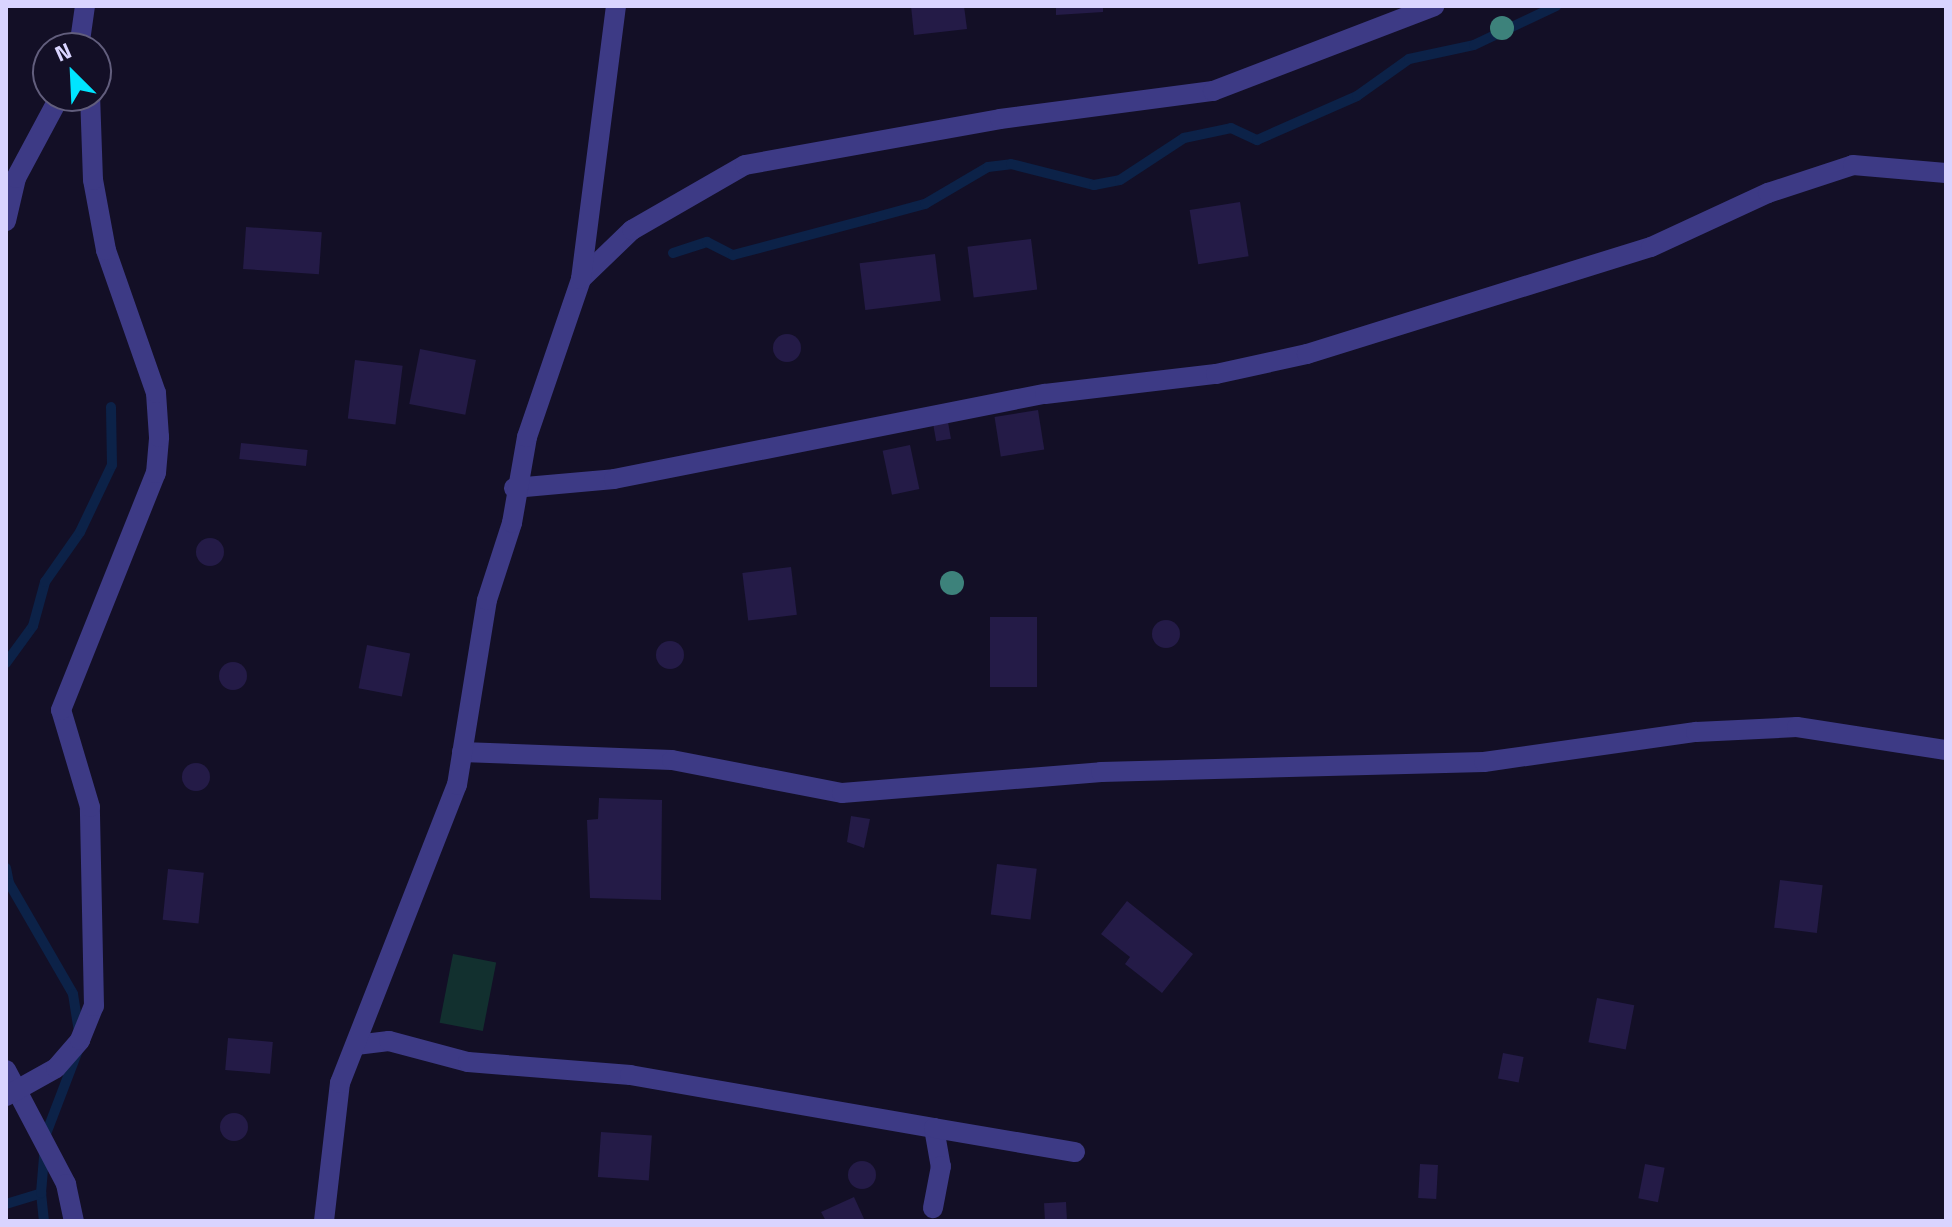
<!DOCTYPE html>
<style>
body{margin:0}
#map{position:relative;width:1952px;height:1227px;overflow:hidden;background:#130f26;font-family:"Titillium Web",sans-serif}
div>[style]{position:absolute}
.green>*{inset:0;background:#12302f;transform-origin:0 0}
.stream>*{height:10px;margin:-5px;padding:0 5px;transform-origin:5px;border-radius:5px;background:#0c2248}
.building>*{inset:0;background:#241b47;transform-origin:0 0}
.round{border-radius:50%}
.minor>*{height:20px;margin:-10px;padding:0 10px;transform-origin:10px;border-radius:10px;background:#3d3a85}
.trees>*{width:24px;height:24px;margin:-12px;border-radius:50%;background:#3d827b}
span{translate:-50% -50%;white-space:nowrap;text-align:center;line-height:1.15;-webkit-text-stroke:8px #130f26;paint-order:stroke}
.frame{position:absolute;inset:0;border:8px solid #d9d4ff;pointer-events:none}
.north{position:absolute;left:32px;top:32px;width:80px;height:80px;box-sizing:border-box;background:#130f26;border:2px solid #625e7d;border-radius:50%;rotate:336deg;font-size:22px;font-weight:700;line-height:32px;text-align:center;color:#d9d4ff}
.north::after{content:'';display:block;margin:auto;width:28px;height:36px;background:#00e5ff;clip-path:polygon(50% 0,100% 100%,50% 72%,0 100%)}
</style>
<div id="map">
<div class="green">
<div style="left:453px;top:954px;width:44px;height:70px;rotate:11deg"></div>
</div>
<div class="stream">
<div style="left:673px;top:253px;width:36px;rotate:-18deg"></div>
<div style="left:707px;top:242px;width:29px;rotate:27deg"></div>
<div style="left:733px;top:255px;width:145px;rotate:-14.8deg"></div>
<div style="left:873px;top:218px;width:54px;rotate:-15.1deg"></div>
<div style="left:925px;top:204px;width:73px;rotate:-30.4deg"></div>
<div style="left:988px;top:167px;width:23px;rotate:-7deg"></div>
<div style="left:1011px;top:164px;width:86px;rotate:14.2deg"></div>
<div style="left:1094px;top:185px;width:26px;rotate:-11deg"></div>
<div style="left:1120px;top:180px;width:77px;rotate:-33.3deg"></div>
<div style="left:1184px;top:138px;width:48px;rotate:-12deg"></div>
<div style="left:1231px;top:128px;width:29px;rotate:25deg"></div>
<div style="left:1257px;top:140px;width:109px;rotate:-23.7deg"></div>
<div style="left:1357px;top:96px;width:64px;rotate:-35.4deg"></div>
<div style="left:1409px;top:59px;width:66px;rotate:-12.2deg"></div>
<div style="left:1474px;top:45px;width:91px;rotate:-25.4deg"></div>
<div style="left:6px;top:663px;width:46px;rotate:-53.9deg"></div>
<div style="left:33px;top:626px;width:46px;rotate:-74.7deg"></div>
<div style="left:45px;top:582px;width:61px;rotate:-55deg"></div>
<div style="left:80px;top:532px;width:74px;rotate:-64.5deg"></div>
<div style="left:112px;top:465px;width:58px;rotate:-91deg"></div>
<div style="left:6px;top:868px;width:15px;rotate:79deg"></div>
<div style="left:9px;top:883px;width:128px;rotate:60deg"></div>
<div style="left:73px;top:994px;width:37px;rotate:81deg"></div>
<div style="left:41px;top:1193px;width:28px;rotate:84deg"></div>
<div style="left:6px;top:1204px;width:37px;rotate:-17deg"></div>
<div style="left:41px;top:1193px;width:59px;rotate:-85.2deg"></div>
<div style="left:46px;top:1134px;width:90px;rotate:-69.1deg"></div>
</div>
<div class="building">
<div style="clip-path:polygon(911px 6px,964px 6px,967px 29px,914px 35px)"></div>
<div style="clip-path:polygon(1056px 6px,1103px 6px,1103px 12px,1056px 15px)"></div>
<div style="left:1240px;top:202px;width:55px;height:51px;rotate:81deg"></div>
<div style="left:246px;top:227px;width:76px;height:42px;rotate:4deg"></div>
<div style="left:1031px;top:239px;width:51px;height:64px;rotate:83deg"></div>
<div style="left:935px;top:254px;width:47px;height:76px;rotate:83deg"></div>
<div class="round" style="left:773px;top:334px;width:28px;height:28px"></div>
<div style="left:420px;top:349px;width:57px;height:56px;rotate:11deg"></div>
<div style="left:355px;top:360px;width:48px;height:59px;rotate:7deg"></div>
<div style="left:1038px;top:410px;width:40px;height:44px;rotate:81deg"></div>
<div style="left:948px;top:422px;width:17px;height:15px;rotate:80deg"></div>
<div style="left:241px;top:443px;width:67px;height:16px;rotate:6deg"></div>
<div style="left:910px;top:445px;width:45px;height:28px;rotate:78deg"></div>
<div class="round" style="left:196px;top:538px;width:28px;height:28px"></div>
<div style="left:791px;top:567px;width:48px;height:49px;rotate:83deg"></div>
<div style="left:990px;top:617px;width:47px;height:70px"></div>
<div class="round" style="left:1152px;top:620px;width:28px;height:28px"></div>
<div class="round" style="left:656px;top:641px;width:28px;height:28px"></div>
<div style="left:367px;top:645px;width:44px;height:44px;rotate:11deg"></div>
<div class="round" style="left:219px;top:662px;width:28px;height:28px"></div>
<div class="round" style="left:182px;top:763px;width:28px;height:28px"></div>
<div style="clip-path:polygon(599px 798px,662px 800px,661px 900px,590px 898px,587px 820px,598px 819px)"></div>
<div style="clip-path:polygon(851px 816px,870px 819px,864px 848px,847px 842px)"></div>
<div style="left:997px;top:864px;width:40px;height:51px;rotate:7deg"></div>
<div style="left:168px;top:869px;width:36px;height:51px;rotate:6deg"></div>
<div style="left:1780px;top:880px;width:43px;height:48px;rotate:7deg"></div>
<div style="clip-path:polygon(1127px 901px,1193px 954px,1162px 993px,1125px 964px,1130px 957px,1101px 934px)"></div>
<div style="left:1597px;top:998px;width:38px;height:45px;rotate:11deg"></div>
<div style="left:228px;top:1038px;width:45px;height:32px;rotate:5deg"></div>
<div style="left:1503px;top:1053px;width:21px;height:26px;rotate:11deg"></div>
<div class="round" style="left:220px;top:1113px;width:28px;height:28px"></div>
<div style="left:601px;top:1132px;width:51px;height:45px;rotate:4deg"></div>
<div class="round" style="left:848px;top:1161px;width:28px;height:28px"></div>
<div style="left:1420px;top:1164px;width:18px;height:34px;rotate:3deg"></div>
<div style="left:1645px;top:1164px;width:20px;height:35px;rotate:11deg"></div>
<div style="clip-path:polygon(854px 1197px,865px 1221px,826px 1221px,821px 1212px)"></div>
<div style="left:1066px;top:1202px;width:19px;height:22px;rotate:87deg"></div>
</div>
<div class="minor">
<div style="left:79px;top:48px;width:42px;rotate:-81.9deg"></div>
<div style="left:6px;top:221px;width:44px;rotate:-76.9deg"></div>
<div style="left:16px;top:178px;width:93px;rotate:-61.8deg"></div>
<div style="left:581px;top:279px;width:71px;rotate:-43.9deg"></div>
<div style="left:632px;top:230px;width:130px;rotate:-29.9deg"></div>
<div style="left:745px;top:165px;width:259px;rotate:-10.2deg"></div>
<div style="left:1000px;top:119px;width:215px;rotate:-7.5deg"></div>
<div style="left:1213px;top:91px;width:237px;rotate:-21deg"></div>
<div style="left:514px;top:488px;width:100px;rotate:-5.1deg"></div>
<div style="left:614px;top:479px;width:439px;rotate:-11.2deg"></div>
<div style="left:1045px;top:394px;width:172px;rotate:-6.7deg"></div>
<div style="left:1216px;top:374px;width:93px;rotate:-12.4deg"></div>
<div style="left:1307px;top:354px;width:360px;rotate:-17.3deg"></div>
<div style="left:1651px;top:247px;width:129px;rotate:-24.8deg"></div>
<div style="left:1768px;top:193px;width:89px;rotate:-18.2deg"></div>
<div style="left:1853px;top:165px;width:93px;rotate:4.9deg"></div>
<div style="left:462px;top:752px;width:210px;rotate:2.2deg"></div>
<div style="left:672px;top:760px;width:173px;rotate:11deg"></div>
<div style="left:842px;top:793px;width:260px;rotate:-4.6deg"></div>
<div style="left:1101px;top:772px;width:383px;rotate:-1.5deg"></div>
<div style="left:1484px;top:762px;width:214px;rotate:-8.1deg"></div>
<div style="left:1696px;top:732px;width:101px;rotate:-2.8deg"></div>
<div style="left:1797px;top:727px;width:151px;rotate:8.8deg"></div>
<div style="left:356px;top:1045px;width:33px;rotate:-7deg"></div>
<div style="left:389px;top:1041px;width:82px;rotate:14.9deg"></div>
<div style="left:468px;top:1062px;width:163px;rotate:4.6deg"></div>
<div style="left:630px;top:1075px;width:309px;rotate:9.9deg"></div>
<div style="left:934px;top:1128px;width:39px;rotate:80deg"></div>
<div style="left:941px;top:1166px;width:43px;rotate:100.8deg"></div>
<div style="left:6px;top:1070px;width:129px;rotate:62.2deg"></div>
<div style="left:66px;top:1184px;width:38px;rotate:78deg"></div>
<div style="left:6px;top:1096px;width:57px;rotate:-29.2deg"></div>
<div style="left:56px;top:1068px;width:37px;rotate:-49deg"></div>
<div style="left:80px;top:1040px;width:37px;rotate:-68deg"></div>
<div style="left:94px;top:1006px;width:199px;rotate:-91.2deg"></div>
<div style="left:90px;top:807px;width:101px;rotate:-106.6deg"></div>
<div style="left:61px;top:710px;width:255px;rotate:-68.2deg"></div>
<div style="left:156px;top:473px;width:36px;rotate:-85deg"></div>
<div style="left:159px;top:437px;width:44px;rotate:-93.9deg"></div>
<div style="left:156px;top:393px;width:151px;rotate:-109.3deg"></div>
<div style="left:106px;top:250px;width:71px;rotate:-100.5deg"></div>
<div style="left:93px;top:180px;width:84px;rotate:-92deg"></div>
<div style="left:934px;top:1128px;width:143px;rotate:9.7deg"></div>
<div style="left:324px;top:1221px;width:139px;rotate:-83.4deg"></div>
<div style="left:340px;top:1083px;width:320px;rotate:-68.6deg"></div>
<div style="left:457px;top:785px;width:187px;rotate:-80.8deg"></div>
<div style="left:487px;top:600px;width:81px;rotate:-72deg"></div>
<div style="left:512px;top:523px;width:87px;rotate:-80.1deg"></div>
<div style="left:527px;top:437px;width:167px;rotate:-71.1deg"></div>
<div style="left:581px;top:279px;width:275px;rotate:-82.7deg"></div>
</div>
<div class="trees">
<div style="left:1502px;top:28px"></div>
<div style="left:952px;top:583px"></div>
</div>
<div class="frame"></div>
<div class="north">N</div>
</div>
